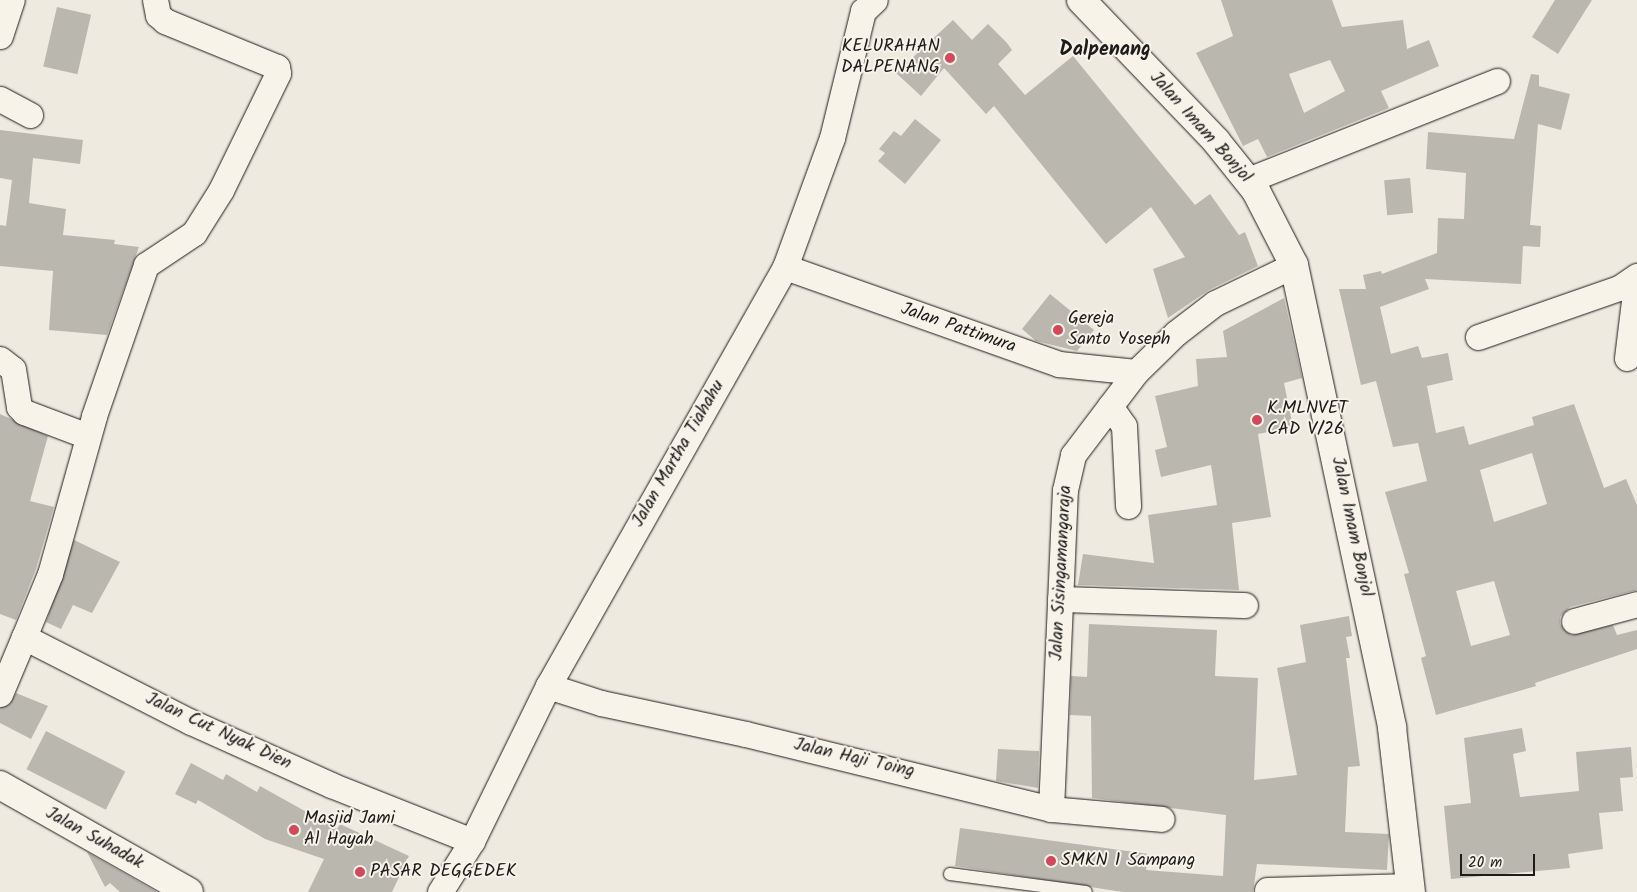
<!DOCTYPE html>
<style>
body{margin:0}
#map{position:relative;width:1637px;height:892px;overflow:hidden;background:#eeeae0;font-family:Kalam,sans-serif}
div>[style]{position:absolute}
.building>*{inset:0;background:#bab7af;transform-origin:0 0}
.roads{filter:drop-shadow(0 0 1px #1c1c1c) drop-shadow(0 0 1px #1c1c1c)}
.service>*{height:12px;margin:-6px;padding:0 6px;transform-origin:6px;border-radius:6px;background:#f7f3e8}
.minor>*{height:25px;margin:-12.5px;padding:0 12.5px;transform-origin:12.5px;border-radius:12.5px;background:#f7f3e8}
.tertiary>*{height:28px;margin:-14px;padding:0 14px;transform-origin:14px;border-radius:14px;background:#f7f3e8}
.primary>*{height:28px;margin:-14px;padding:0 14px;transform-origin:14px;border-radius:14px;background:#f7f3e8}
.dots>*{width:14px;height:14px;translate:-50% -50%;box-sizing:border-box;border:2px solid #f7f3e8;border-radius:50%}
span{translate:-50% -50%;white-space:nowrap;text-align:center;line-height:1.15;-webkit-text-stroke:4px #f7f3e8;paint-order:stroke}
.poi-label{font-size:18px;color:#1c1c1c}
.right{translate:-100% -50%;text-align:right}
.left{translate:0 -50%;text-align:left}
.street-label{font-size:18px;color:#1c1c1c}
.quarter-label{font-size:20px;color:#1c1c1c;font-weight:700}
.scale{position:absolute;left:1460px;top:854px;width:75px;height:22px;box-sizing:border-box;border:2px solid #1c1c1c;border-top:0;padding-left:6px;font-size:15px;line-height:18px;white-space:nowrap;color:#1c1c1c;-webkit-text-stroke:4px #f7f3e8;paint-order:stroke}
</style>
<div id="map">
<div class="building">
<div style="clip-path:polygon(evenodd,1221px 0,1332px 0,1342px 27px,1403px 20px,1407px 49px,1429px 40px,1439px 66px,1381px 91px,1389px 108px,1267px 157px,1258px 139px,1243px 146px,1196px 53px,1233px 36px,1221px 0,1330px 60px,1345px 91px,1304px 113px,1289px 74px,1330px 60px)"></div>
<div style="clip-path:polygon(1555px 0,1592px 0,1558px 54px,1532px 37px)"></div>
<div style="left:57px;top:7px;width:35px;height:61px;rotate:13deg"></div>
<div style="clip-path:polygon(953px 20px,972px 40px,988px 24px,1007px 43px,1012px 50px,998px 64px,1025px 95px,1073px 56px,1195px 205px,1210px 194px,1239px 235px,1245px 232px,1258px 266px,1209px 290px,1168px 318px,1153px 269px,1185px 257px,1151px 207px,1106px 244px,994px 106px,986px 114px,944px 68px,921px 96px,896px 73px)"></div>
<div style="clip-path:polygon(evenodd,1531px 74px,1539px 75px,1539px 86px,1570px 94px,1561px 130px,1538px 124px,1530px 225px,1541px 226px,1540px 247px,1523px 246px,1521px 284px,1425px 279px,1429px 289px,1380px 307px,1391px 354px,1418px 346px,1422px 358px,1448px 353px,1453px 380px,1427px 386px,1436px 433px,1464px 426px,1469px 445px,1534px 425px,1532px 417px,1574px 404px,1604px 488px,1626px 479px,1637px 505px,1637px 590px,1570px 607px,1560px 617px,1560px 624px,1571px 635px,1613px 625px,1617px 635px,1637px 630px,1637px 649px,1535px 683px,1536px 686px,1436px 715px,1421px 658px,1426px 656px,1404px 574px,1409px 573px,1385px 492px,1427px 481px,1418px 443px,1393px 447px,1376px 381px,1361px 385px,1339px 289px,1366px 289px,1363px 275px,1381px 271px,1382px 274px,1437px 253px,1438px 218px,1464px 219px,1466px 173px,1426px 169px,1428px 132px,1514px 139px,1531px 74px,1532px 453px,1547px 504px,1494px 522px,1480px 470px,1532px 453px,1531px 74px,1494px 581px,1510px 635px,1471px 646px,1456px 591px,1494px 581px)"></div>
<div style="clip-path:polygon(915px 119px,941px 140px,905px 184px,878px 161px,885px 153px,879px 149px,894px 131px,901px 136px)"></div>
<div style="clip-path:polygon(0 130px,83px 140px,80px 164px,33px 158px,29px 203px,66px 209px,63px 235px,115px 240px,114px 244px,139px 247px,107px 335px,49px 330px,53px 271px,0 266px,0 225px,6px 226px,12px 180px,0 178px)"></div>
<div style="left:1410px;top:178px;width:35px;height:26px;rotate:85deg"></div>
<div style="clip-path:polygon(1050px 294px,1094px 330px,1077px 351px,1036px 341px,1022px 329px)"></div>
<div style="clip-path:polygon(1284px 298px,1302px 378px,1284px 383px,1293px 427px,1258px 434px,1271px 517px,1232px 523px,1239px 590px,1078px 585px,1083px 554px,1154px 563px,1148px 515px,1217px 505px,1211px 465px,1161px 477px,1155px 450px,1167px 447px,1155px 396px,1198px 386px,1196px 359px,1227px 357px,1223px 331px)"></div>
<div style="clip-path:polygon(0 414px,48px 436px,30px 501px,54px 507px,36px 569px,16px 620px,0 614px)"></div>
<div style="clip-path:polygon(74px 540px,120px 562px,92px 613px,73px 605px,61px 629px,46px 622px)"></div>
<div style="clip-path:polygon(1349px 616px,1352px 636px,1346px 637px,1350px 658px,1346px 658px,1360px 766px,1348px 767px,1345px 832px,1389px 834px,1387px 870px,1257px 864px,1253px 892px,1123px 892px,955px 866px,960px 828px,1149px 854px,1146px 870px,1223px 876px,1226px 815px,1092px 798px,1091px 716px,1070px 715px,1071px 676px,1087px 677px,1089px 624px,1217px 630px,1215px 676px,1258px 678px,1254px 780px,1297px 775px,1277px 668px,1306px 662px,1300px 625px)"></div>
<div style="clip-path:polygon(16px 693px,48px 706px,31px 739px,0 723px,0 708px,9px 705px)"></div>
<div style="clip-path:polygon(1522px 728px,1526px 751px,1513px 754px,1520px 797px,1579px 791px,1576px 752px,1631px 747px,1633px 777px,1620px 778px,1623px 811px,1599px 813px,1603px 849px,1568px 854px,1570px 868px,1451px 879px,1444px 806px,1471px 803px,1464px 738px)"></div>
<div style="left:46px;top:731px;width:89px;height:43px;rotate:27deg"></div>
<div style="clip-path:polygon(998px 749px,1039px 751px,1038px 788px,996px 781px)"></div>
<div style="clip-path:polygon(191px 763px,223px 780px,226px 774px,257px 792px,260px 786px,337px 829px,340px 824px,409px 856px,392px 892px,308px 892px,324px 859px,265px 839px,198px 800px,196px 804px,175px 794px)"></div>
<div style="clip-path:polygon(87px 852px,157px 892px,120px 892px,110px 883px,105px 887px)"></div>
</div>
<div class="roads">
<div class="service">
<div style="left:950px;top:874px;width:137px;rotate:7.5deg"></div>
</div>
<div class="minor">
<div style="left:0;top:36px;width:38px;rotate:-72deg"></div>
<div style="left:0;top:99px;width:34px;rotate:28deg"></div>
<div style="left:1248px;top:180px;width:268px;rotate:-21.7deg"></div>
<div style="left:785px;top:267px;width:291px;rotate:19.5deg"></div>
<div style="left:1059px;top:364px;width:77px;rotate:5.9deg"></div>
<div style="left:1478px;top:337px;width:149px;rotate:-19.2deg"></div>
<div style="left:1619px;top:288px;width:22px;rotate:-34deg"></div>
<div style="left:1627px;top:358px;width:82px;rotate:-83deg"></div>
<div style="left:0;top:359px;width:16px;rotate:38deg"></div>
<div style="left:13px;top:369px;width:38px;rotate:81deg"></div>
<div style="left:19px;top:407px;width:7px;rotate:45deg"></div>
<div style="left:24px;top:412px;width:68px;rotate:20.6deg"></div>
<div style="left:1110px;top:406px;width:24px;rotate:55deg"></div>
<div style="left:1124px;top:426px;width:80px;rotate:87.1deg"></div>
<div style="left:1060px;top:599px;width:185px;rotate:1.9deg"></div>
<div style="left:1574px;top:621px;width:65px;rotate:-15.1deg"></div>
<div style="left:24px;top:637px;width:68px;rotate:-67.6deg"></div>
<div style="left:50px;top:574px;width:164px;rotate:-74.4deg"></div>
<div style="left:94px;top:416px;width:160px;rotate:-71deg"></div>
<div style="left:146px;top:265px;width:58px;rotate:-33.7deg"></div>
<div style="left:194px;top:233px;width:51px;rotate:-57.9deg"></div>
<div style="left:221px;top:190px;width:130px;rotate:-64deg"></div>
<div style="left:278px;top:73px;width:6px;rotate:-99deg"></div>
<div style="left:277px;top:67px;width:121px;rotate:-157.7deg"></div>
<div style="left:165px;top:21px;width:9px;rotate:-139deg"></div>
<div style="left:158px;top:15px;width:15px;rotate:-101deg"></div>
<div style="left:548px;top:686px;width:56px;rotate:17.8deg"></div>
<div style="left:601px;top:703px;width:148px;rotate:12.1deg"></div>
<div style="left:746px;top:734px;width:314px;rotate:13.8deg"></div>
<div style="left:1051px;top:809px;width:111px;rotate:5.1deg"></div>
<div style="left:0;top:694px;width:62px;rotate:-67.2deg"></div>
<div style="left:24px;top:637px;width:187px;rotate:27deg"></div>
<div style="left:191px;top:722px;width:154px;rotate:24.2deg"></div>
<div style="left:331px;top:785px;width:152px;rotate:21.7deg"></div>
<div style="left:1051px;top:809px;width:319px;rotate:-87.5deg"></div>
<div style="left:1065px;top:490px;width:36px;rotate:-77deg"></div>
<div style="left:1073px;top:455px;width:104px;rotate:-52.8deg"></div>
<div style="left:1136px;top:372px;width:56px;rotate:-44.3deg"></div>
<div style="left:1176px;top:333px;width:49px;rotate:-37.6deg"></div>
<div style="left:1215px;top:303px;width:88px;rotate:-25.7deg"></div>
<div style="left:1267px;top:890px;width:144px;rotate:-1.6deg"></div>
<div style="left:440px;top:892px;width:60px;rotate:-57.9deg"></div>
<div style="left:472px;top:841px;width:173px;rotate:-63.9deg"></div>
<div style="left:548px;top:686px;width:481px;rotate:-60.5deg"></div>
<div style="left:785px;top:267px;width:137px;rotate:-70deg"></div>
<div style="left:832px;top:138px;width:131px;rotate:-76.3deg"></div>
<div style="left:863px;top:11px;width:16px;rotate:-43deg"></div>
</div>
<div class="tertiary">
<div style="left:0;top:785px;width:217px;rotate:29.5deg"></div>
</div>
<div class="primary">
<div style="left:1081px;top:0;width:195px;rotate:46.2deg"></div>
<div style="left:1216px;top:141px;width:64px;rotate:51.3deg"></div>
<div style="left:1256px;top:191px;width:83px;rotate:62.8deg"></div>
<div style="left:1294px;top:265px;width:473px;rotate:78deg"></div>
<div style="left:1392px;top:728px;width:165px;rotate:83.4deg"></div>
</div>
</div>
<div class="dots">
<div style="left:950px;top:58px;background:#d1495b"></div>
<div style="left:1058px;top:330px;background:#d1495b"></div>
<div style="left:1257px;top:420px;background:#d1495b"></div>
<div style="left:294px;top:830px;background:#d1495b"></div>
<div style="left:1051px;top:861px;background:#d1495b"></div>
<div style="left:360px;top:872px;background:#d1495b"></div>
</div>
<div class="poi-label">
<span class="right" style="left:940px;top:58px">KELURAHAN<br>DALPENANG</span>
<span class="left" style="left:1068px;top:330px">Gereja<br>Santo Yoseph</span>
<span class="left" style="left:1267px;top:420px">K.MLNVET<br>CAD V/26</span>
<span class="left" style="left:304px;top:830px">Masjid Jami<br>Al Hayah</span>
<span class="left" style="left:1061px;top:861px">SMKN 1 Sampang</span>
<span class="left" style="left:370px;top:872px">PASAR DEGGEDEK</span>
</div>
<div class="street-label">
<span style="left:1200px;top:128px;rotate:48deg">Jalan Imam Bonjol</span>
<span style="left:958px;top:329px;rotate:19deg">Jalan Pattimura</span>
<span style="left:679px;top:454px;rotate:-60deg">Jalan Martha Tiahahu</span>
<span style="left:1351px;top:527px;rotate:78deg">Jalan Imam Bonjol</span>
<span style="left:1062px;top:573px;rotate:-87deg">Jalan Sisingamangaraja</span>
<span style="left:218px;top:732px;rotate:25deg">Jalan Cut Nyak Dien</span>
<span style="left:854px;top:759px;rotate:13deg">Jalan Haji Toing</span>
<span style="left:94px;top:839px;rotate:29deg">Jalan Suhadak</span>
</div>
<div class="quarter-label">
<span style="left:1105px;top:50px">Dalpenang</span>
</div>
<div class="scale">20 m</div>
</div>
